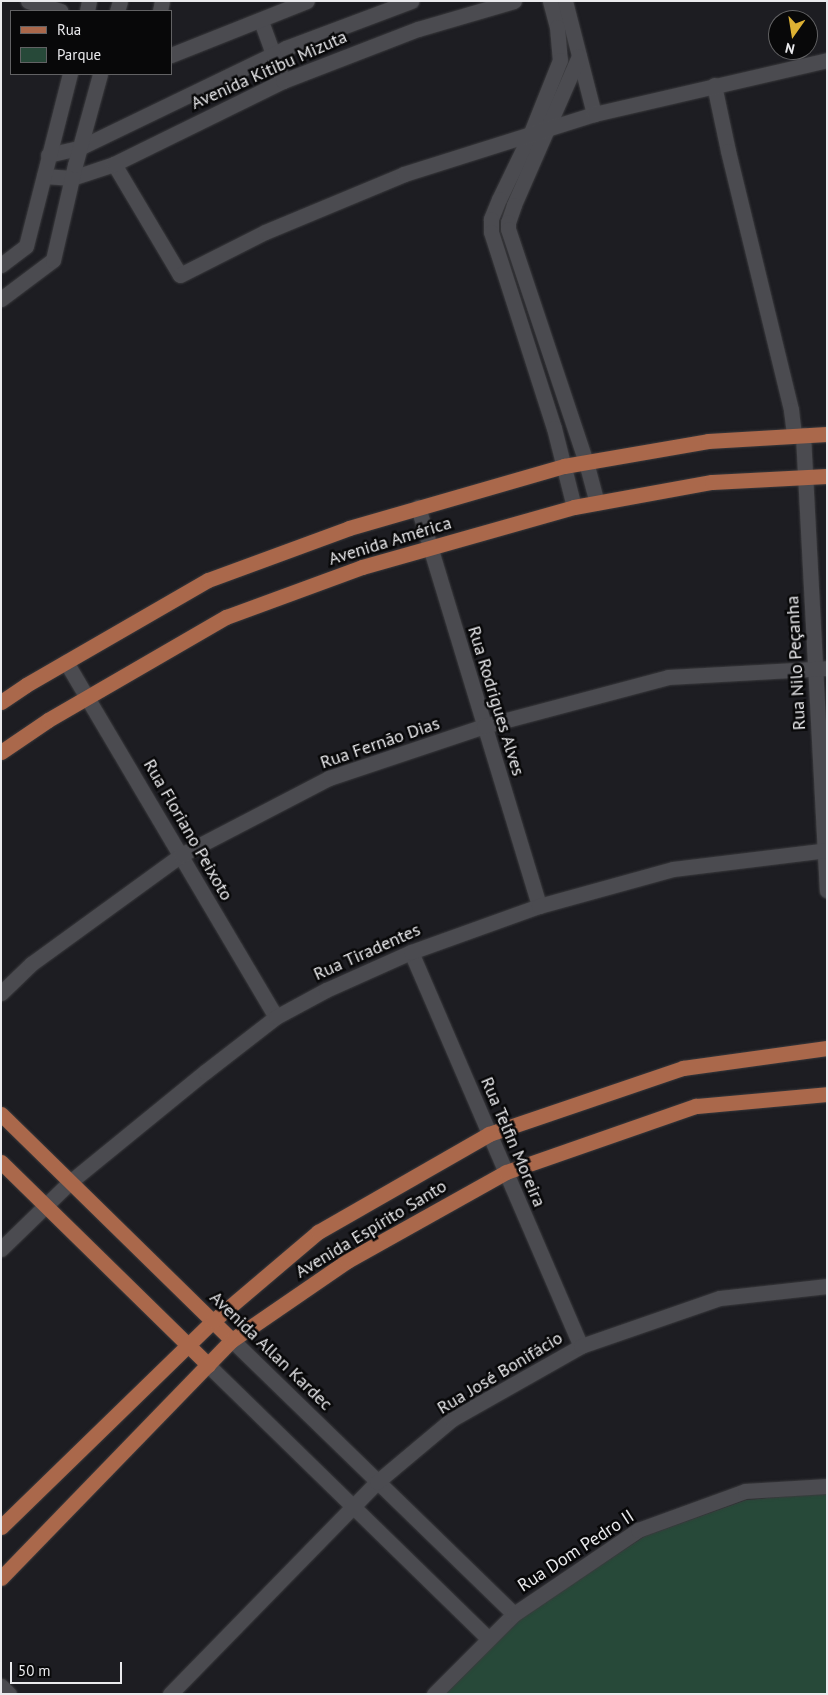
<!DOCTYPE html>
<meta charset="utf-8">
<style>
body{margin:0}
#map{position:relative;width:828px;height:1695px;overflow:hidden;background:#1d1d22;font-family:"PT Sans",sans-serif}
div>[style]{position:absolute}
.green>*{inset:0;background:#274939}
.roads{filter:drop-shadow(0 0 1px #3a3a3d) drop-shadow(0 0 1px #3a3a3d)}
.minor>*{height:15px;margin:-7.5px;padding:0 7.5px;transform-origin:7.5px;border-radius:7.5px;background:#4b4b50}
.major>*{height:15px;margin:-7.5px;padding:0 7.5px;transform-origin:7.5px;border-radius:7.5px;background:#aa684b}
span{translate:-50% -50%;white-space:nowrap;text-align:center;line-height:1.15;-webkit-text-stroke:5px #080809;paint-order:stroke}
.street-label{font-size:18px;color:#eaeaed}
.frame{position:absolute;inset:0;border:2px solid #eaeaed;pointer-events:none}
.legend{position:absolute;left:10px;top:10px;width:162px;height:65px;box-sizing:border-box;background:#080809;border:1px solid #626264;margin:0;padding:6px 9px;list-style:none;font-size:15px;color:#eaeaed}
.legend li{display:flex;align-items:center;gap:10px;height:25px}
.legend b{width:25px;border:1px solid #626264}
.north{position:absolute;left:768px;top:10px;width:50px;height:50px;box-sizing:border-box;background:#080809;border:1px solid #626264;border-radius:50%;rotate:193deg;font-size:14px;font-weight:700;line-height:20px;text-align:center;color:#eaeaed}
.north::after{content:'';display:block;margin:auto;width:18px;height:22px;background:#ddb133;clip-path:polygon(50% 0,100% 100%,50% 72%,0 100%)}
.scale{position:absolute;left:10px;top:1662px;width:112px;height:22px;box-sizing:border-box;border:2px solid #eaeaed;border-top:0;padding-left:6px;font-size:15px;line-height:18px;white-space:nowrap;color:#eaeaed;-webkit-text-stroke:4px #080809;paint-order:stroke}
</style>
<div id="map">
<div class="green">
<div style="clip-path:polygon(827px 1493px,827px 1694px,443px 1694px,514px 1622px,645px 1536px,746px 1500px)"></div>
</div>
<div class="roads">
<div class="minor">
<div style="left:28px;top:1px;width:34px;rotate:17deg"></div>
<div style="left:550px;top:1px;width:27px;rotate:75deg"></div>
<div style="left:557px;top:27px;width:33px;rotate:85deg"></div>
<div style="left:560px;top:60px;width:81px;rotate:111.8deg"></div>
<div style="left:530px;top:135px;width:71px;rotate:115.8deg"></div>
<div style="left:499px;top:199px;width:22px;rotate:112deg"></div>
<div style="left:491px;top:219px;width:13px;rotate:90deg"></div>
<div style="left:491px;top:232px;width:206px;rotate:72.2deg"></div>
<div style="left:554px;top:428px;width:81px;rotate:75.8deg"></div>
<div style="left:565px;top:1px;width:117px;rotate:75.6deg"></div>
<div style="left:87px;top:11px;width:10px;rotate:-79deg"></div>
<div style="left:117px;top:11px;width:10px;rotate:-73deg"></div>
<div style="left:160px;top:11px;width:10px;rotate:-79deg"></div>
<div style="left:261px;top:21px;width:64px;rotate:69.9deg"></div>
<div style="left:171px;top:55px;width:146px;rotate:-21.7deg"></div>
<div style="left:579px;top:56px;width:163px;rotate:113.6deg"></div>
<div style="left:514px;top:205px;width:18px;rotate:109deg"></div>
<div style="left:508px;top:222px;width:7px;rotate:90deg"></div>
<div style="left:508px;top:229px;width:246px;rotate:71.5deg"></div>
<div style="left:586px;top:462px;width:42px;rotate:75deg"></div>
<div style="left:714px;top:85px;width:67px;rotate:78deg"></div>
<div style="left:728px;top:151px;width:267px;rotate:76.3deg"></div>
<div style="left:791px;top:410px;width:26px;rotate:83deg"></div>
<div style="left:48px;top:155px;width:32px;rotate:-13deg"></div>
<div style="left:79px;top:148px;width:230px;rotate:-25.8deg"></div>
<div style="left:286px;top:48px;width:134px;rotate:-20.6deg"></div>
<div style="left:114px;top:164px;width:129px;rotate:59.3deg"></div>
<div style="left:180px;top:275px;width:95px;rotate:-26.8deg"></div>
<div style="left:265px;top:232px;width:151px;rotate:-22.6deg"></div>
<div style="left:404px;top:174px;width:199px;rotate:-17.5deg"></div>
<div style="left:594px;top:114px;width:239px;rotate:-13deg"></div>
<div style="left:44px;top:176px;width:28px;rotate:4deg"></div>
<div style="left:72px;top:178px;width:44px;rotate:-18.4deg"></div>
<div style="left:114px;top:164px;width:188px;rotate:-26.2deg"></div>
<div style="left:283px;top:81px;width:145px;rotate:-21.1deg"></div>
<div style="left:418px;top:29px;width:100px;rotate:-16.3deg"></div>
<div style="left:1px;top:265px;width:31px;rotate:-37deg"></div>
<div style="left:26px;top:246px;width:178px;rotate:-75.7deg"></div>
<div style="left:1px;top:299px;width:65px;rotate:-36.9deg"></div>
<div style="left:53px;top:260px;width:98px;rotate:-77deg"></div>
<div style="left:75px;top:165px;width:94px;rotate:-74.6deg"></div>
<div style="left:803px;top:435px;width:456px;rotate:87deg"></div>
<div style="left:418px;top:507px;width:417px;rotate:73.1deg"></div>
<div style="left:66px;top:662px;width:412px;rotate:59.4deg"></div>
<div style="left:411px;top:952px;width:429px;rotate:66.7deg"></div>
<div style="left:1px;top:993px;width:42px;rotate:-44deg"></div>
<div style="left:31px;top:964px;width:185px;rotate:-36deg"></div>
<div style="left:181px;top:855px;width:167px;rotate:-27.5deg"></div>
<div style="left:329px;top:778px;width:163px;rotate:-18.5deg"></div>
<div style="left:484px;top:726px;width:190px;rotate:-14.9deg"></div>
<div style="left:668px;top:677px;width:159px;rotate:-3.2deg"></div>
<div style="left:1px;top:1249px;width:96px;rotate:-44.2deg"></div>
<div style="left:70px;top:1182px;width:174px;rotate:-39.2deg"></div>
<div style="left:205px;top:1072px;width:90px;rotate:-37.8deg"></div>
<div style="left:276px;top:1017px;width:57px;rotate:-28.4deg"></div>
<div style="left:326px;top:990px;width:93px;rotate:-24.1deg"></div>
<div style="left:411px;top:952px;width:136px;rotate:-19.8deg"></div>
<div style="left:539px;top:906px;width:139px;rotate:-15.4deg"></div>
<div style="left:673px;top:869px;width:155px;rotate:-7deg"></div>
<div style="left:232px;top:1340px;width:393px;rotate:44.2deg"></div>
<div style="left:208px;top:1365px;width:391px;rotate:44.3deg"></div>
<div style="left:1px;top:1686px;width:11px;rotate:45deg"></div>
<div style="left:170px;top:1694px;width:296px;rotate:-45.7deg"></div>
<div style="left:377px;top:1482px;width:98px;rotate:-40deg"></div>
<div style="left:452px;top:1419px;width:148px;rotate:-29.5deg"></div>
<div style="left:581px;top:1346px;width:147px;rotate:-19.1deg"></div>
<div style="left:720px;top:1298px;width:108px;rotate:-6.4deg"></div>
<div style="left:434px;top:1694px;width:113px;rotate:-45deg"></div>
<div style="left:514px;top:1614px;width:150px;rotate:-34.1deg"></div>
<div style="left:638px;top:1530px;width:114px;rotate:-20deg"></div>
<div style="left:745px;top:1491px;width:82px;rotate:-3.5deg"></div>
</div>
<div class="major">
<div style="left:1px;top:702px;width:30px;rotate:-34deg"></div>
<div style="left:26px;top:685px;width:210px;rotate:-30deg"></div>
<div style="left:208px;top:580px;width:150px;rotate:-20.2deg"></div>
<div style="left:349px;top:528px;width:224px;rotate:-16.1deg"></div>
<div style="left:564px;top:466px;width:146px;rotate:-9.8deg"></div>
<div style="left:708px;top:441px;width:119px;rotate:-3.4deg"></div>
<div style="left:1px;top:752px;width:57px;rotate:-34.2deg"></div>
<div style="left:48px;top:720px;width:206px;rotate:-30.1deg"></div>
<div style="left:226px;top:617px;width:145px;rotate:-20.2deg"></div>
<div style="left:362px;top:567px;width:220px;rotate:-15.8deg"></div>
<div style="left:574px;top:507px;width:140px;rotate:-10.3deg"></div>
<div style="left:712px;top:482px;width:115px;rotate:-3deg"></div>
<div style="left:1px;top:1114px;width:323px;rotate:44.4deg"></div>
<div style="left:1px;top:1162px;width:290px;rotate:44.4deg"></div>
<div style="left:1px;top:1527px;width:296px;rotate:-44.2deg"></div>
<div style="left:213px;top:1321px;width:138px;rotate:-40.3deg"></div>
<div style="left:318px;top:1232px;width:197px;rotate:-29.8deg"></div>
<div style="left:489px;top:1134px;width:205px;rotate:-18.8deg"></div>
<div style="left:683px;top:1068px;width:145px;rotate:-7.9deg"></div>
<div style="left:1px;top:1578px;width:332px;rotate:-45.9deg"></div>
<div style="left:232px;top:1340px;width:140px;rotate:-34.5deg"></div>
<div style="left:347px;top:1261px;width:182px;rotate:-29.2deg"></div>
<div style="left:506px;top:1172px;width:201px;rotate:-19.2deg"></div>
<div style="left:696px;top:1106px;width:132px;rotate:-5.2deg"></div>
</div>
</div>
<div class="street-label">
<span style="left:269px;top:70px;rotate:-24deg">Avenida Kitibu Mizuta</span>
<span style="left:390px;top:541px;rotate:-17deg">Avenida América</span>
<span style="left:796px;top:663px;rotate:-93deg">Rua Nilo Peçanha</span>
<span style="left:496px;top:701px;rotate:73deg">Rua Rodrigues Alves</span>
<span style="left:380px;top:743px;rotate:-19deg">Rua Fernão Dias</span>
<span style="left:188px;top:830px;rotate:60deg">Rua Floriano Peixoto</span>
<span style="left:367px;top:952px;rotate:-24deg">Rua Tiradentes</span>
<span style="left:513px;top:1142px;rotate:67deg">Rua Telfin Moreira</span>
<span style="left:371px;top:1229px;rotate:-31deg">Avenida Espírito Santo</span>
<span style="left:271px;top:1351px;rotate:44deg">Avenida Allan Kardec</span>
<span style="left:500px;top:1373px;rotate:-31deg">Rua José Bonifácio</span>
<span style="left:576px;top:1551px;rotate:-33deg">Rua Dom Pedro II</span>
</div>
<div class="frame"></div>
<ul class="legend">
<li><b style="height:6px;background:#aa684b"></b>Rua</li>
<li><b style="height:14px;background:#274939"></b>Parque</li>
</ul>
<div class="north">N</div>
<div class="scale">50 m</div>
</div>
